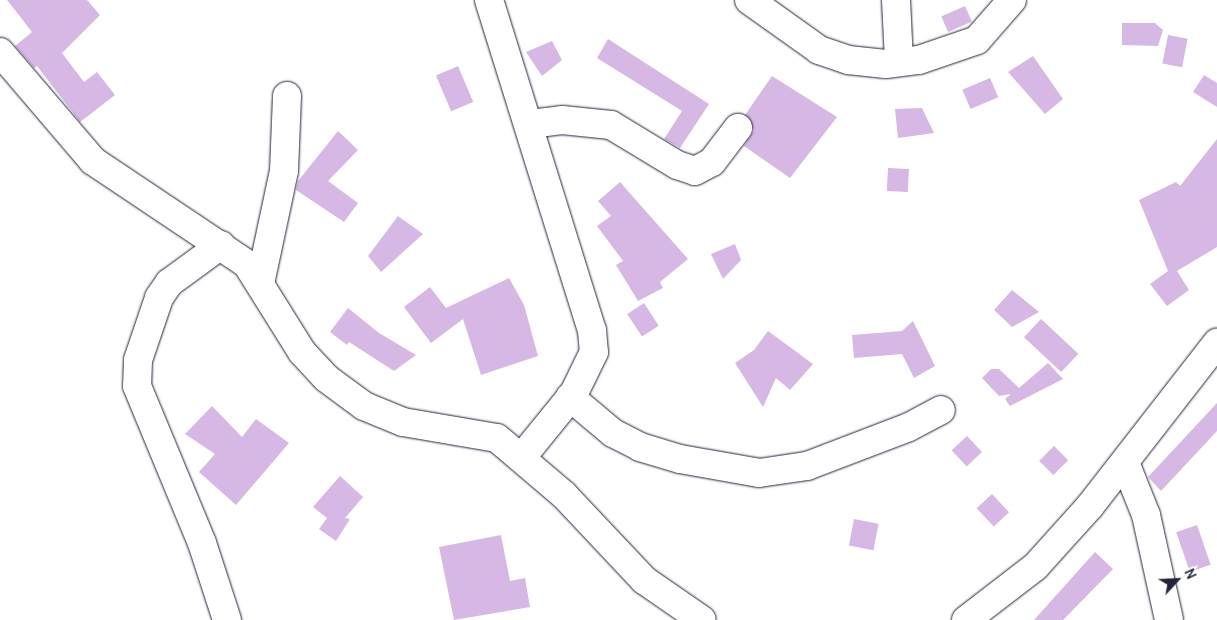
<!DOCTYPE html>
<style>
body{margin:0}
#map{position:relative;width:1217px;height:620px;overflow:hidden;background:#fff;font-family:Delius,sans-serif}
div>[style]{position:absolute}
.building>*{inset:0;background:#d7b7e4;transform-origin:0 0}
.roads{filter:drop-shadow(0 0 1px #22223b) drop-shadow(0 0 1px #22223b)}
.minor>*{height:28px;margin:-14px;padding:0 14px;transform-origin:14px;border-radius:14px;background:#fff}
span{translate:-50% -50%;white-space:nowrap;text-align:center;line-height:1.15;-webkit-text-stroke:5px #fff;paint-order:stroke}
.north{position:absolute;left:1152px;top:555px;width:50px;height:50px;-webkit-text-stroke:4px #fff;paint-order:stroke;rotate:65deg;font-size:14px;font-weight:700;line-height:20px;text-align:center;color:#22223b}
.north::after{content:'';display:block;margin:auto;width:18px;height:22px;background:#22223b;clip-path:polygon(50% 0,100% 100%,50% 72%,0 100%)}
</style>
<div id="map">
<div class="building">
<div style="clip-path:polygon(7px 0,87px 0,100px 15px,62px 53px,84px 82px,97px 72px,115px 95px,80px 122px,37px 66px,34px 68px,15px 46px,32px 32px)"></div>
<div style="left:965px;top:6px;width:17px;height:26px;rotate:66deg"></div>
<div style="clip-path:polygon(1122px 23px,1155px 23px,1163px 30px,1158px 46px,1122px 45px)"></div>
<div style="left:1168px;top:35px;width:20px;height:29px;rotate:11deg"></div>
<div style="clip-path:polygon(608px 39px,709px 104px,680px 148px,664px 139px,682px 111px,597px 58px)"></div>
<div style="clip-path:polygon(552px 41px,562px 60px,542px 76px,526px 52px)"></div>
<div style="clip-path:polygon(1033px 56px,1063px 99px,1045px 114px,1008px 72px)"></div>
<div style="left:458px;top:66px;width:39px;height:24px;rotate:67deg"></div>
<div style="clip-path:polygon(1204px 75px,1217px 83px,1217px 107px,1193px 92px)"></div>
<div style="clip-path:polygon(772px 76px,837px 117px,790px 178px,744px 146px,754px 130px,745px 115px)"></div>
<div style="left:990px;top:78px;width:21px;height:30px;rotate:67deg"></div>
<div style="clip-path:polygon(922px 108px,934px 133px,898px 138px,895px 109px)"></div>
<div style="clip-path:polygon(338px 131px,358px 150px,328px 181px,358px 203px,344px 222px,296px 190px,298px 181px)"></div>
<div style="clip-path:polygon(1217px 139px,1217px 247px,1177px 271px,1189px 290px,1167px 306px,1150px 284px,1168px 271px,1139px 200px,1176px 182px,1180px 186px)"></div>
<div style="left:888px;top:168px;width:21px;height:23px;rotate:3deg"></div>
<div style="clip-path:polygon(620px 182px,688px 259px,660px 282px,663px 288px,638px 301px,616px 265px,623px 261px,597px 226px,611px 216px,598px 201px)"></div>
<div style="clip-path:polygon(398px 216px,423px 234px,381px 272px,368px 256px)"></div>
<div style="clip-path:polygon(735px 244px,741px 260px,723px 279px,711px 254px)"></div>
<div style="clip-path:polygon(509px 278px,524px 305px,538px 356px,481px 375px,463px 319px,431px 343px,404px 307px,430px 287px,446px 308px)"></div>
<div style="clip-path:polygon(1012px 290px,1039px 312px,1012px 327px,994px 310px)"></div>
<div style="left:644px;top:303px;width:27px;height:20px;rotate:57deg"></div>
<div style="clip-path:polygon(348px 308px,379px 333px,416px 355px,394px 371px,349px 342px,347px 345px,330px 332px)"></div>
<div style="left:1041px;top:319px;width:51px;height:25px;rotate:43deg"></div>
<div style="clip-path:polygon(913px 321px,935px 366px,914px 378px,902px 354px,854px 358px,852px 335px,902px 331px)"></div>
<div style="clip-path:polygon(768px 331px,813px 364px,790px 390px,776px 378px,763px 407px,735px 363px,754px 350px)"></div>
<div style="clip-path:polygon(1048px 363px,1063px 379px,1010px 406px,1005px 399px,1011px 394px,999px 396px,982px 378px,991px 369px,999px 369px,1019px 388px)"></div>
<div style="clip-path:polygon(1217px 403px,1217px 431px,1161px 491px,1148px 477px)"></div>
<div style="clip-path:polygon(212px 406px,242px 437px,256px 419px,289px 443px,236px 505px,199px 472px,215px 454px,185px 434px)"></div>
<div style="left:967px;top:436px;width:22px;height:21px;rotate:47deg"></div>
<div style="left:1054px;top:446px;width:20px;height:21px;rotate:45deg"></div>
<div style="clip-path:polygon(340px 476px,363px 497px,345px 518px,350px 519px,336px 541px,319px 529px,327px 518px,313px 507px)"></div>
<div style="left:992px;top:494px;width:25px;height:21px;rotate:47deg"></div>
<div style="left:854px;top:519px;width:25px;height:27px;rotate:11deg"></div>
<div style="left:1197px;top:525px;width:42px;height:22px;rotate:71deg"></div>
<div style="clip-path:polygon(501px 535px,510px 581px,525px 578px,530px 607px,454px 620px,439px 547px)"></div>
<div style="clip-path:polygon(1095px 552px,1113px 569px,1063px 620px,1034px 620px)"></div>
</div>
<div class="roads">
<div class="minor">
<div style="left:489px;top:0;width:346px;rotate:72.7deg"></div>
<div style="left:592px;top:330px;width:22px;rotate:85deg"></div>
<div style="left:594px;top:352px;width:46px;rotate:116deg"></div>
<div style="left:574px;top:393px;width:82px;rotate:129.1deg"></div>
<div style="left:749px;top:0;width:86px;rotate:35.5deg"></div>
<div style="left:819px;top:50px;width:31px;rotate:19deg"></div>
<div style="left:848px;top:60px;width:38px;rotate:6deg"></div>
<div style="left:886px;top:64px;width:33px;rotate:-7deg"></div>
<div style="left:919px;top:60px;width:61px;rotate:-19deg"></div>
<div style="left:977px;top:40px;width:53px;rotate:-48.8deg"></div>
<div style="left:896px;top:0;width:62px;rotate:87.2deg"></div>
<div style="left:0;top:52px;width:143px;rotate:49.5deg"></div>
<div style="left:93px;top:161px;width:185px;rotate:33.8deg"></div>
<div style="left:247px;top:264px;width:104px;rotate:58deg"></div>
<div style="left:302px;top:352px;width:35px;rotate:47deg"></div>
<div style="left:326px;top:378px;width:47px;rotate:36.4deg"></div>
<div style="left:364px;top:406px;width:42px;rotate:22.3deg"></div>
<div style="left:403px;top:422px;width:95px;rotate:9.7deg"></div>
<div style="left:497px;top:438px;width:88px;rotate:40.4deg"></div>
<div style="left:564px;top:495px;width:117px;rotate:46.7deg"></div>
<div style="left:644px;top:580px;width:70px;rotate:34.6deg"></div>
<div style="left:530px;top:124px;width:32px;rotate:-7deg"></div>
<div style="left:562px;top:120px;width:49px;rotate:5.8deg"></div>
<div style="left:611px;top:125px;width:77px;rotate:31.2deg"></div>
<div style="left:677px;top:165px;width:19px;rotate:18deg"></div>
<div style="left:695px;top:171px;width:19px;rotate:-28deg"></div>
<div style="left:712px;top:162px;width:43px;rotate:-52.6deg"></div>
<div style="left:221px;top:245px;width:64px;rotate:143.8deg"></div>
<div style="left:169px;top:283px;width:18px;rotate:124deg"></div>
<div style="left:159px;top:298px;width:65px;rotate:108.7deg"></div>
<div style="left:138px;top:360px;width:26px;rotate:92deg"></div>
<div style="left:137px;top:386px;width:170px;rotate:67.5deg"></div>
<div style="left:202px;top:543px;width:81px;rotate:72deg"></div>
<div style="left:261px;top:279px;width:110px;rotate:-78deg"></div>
<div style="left:284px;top:171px;width:75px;rotate:-87.7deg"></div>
<div style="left:570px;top:397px;width:56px;rotate:39.9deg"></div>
<div style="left:613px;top:433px;width:30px;rotate:27deg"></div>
<div style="left:640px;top:447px;width:42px;rotate:16.7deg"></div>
<div style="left:680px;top:459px;width:80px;rotate:10deg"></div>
<div style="left:759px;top:473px;width:49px;rotate:-8.3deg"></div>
<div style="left:807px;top:466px;width:109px;rotate:-20.9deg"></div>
<div style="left:909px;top:427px;width:36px;rotate:-28deg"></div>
<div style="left:1126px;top:465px;width:54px;rotate:68.2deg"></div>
<div style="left:1146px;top:515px;width:107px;rotate:77.6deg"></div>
<div style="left:966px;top:620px;width:88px;rotate:-37.6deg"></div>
<div style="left:1036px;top:566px;width:81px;rotate:-48deg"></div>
<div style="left:1090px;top:506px;width:207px;rotate:-52.1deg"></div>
</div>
</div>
<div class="north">N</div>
</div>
